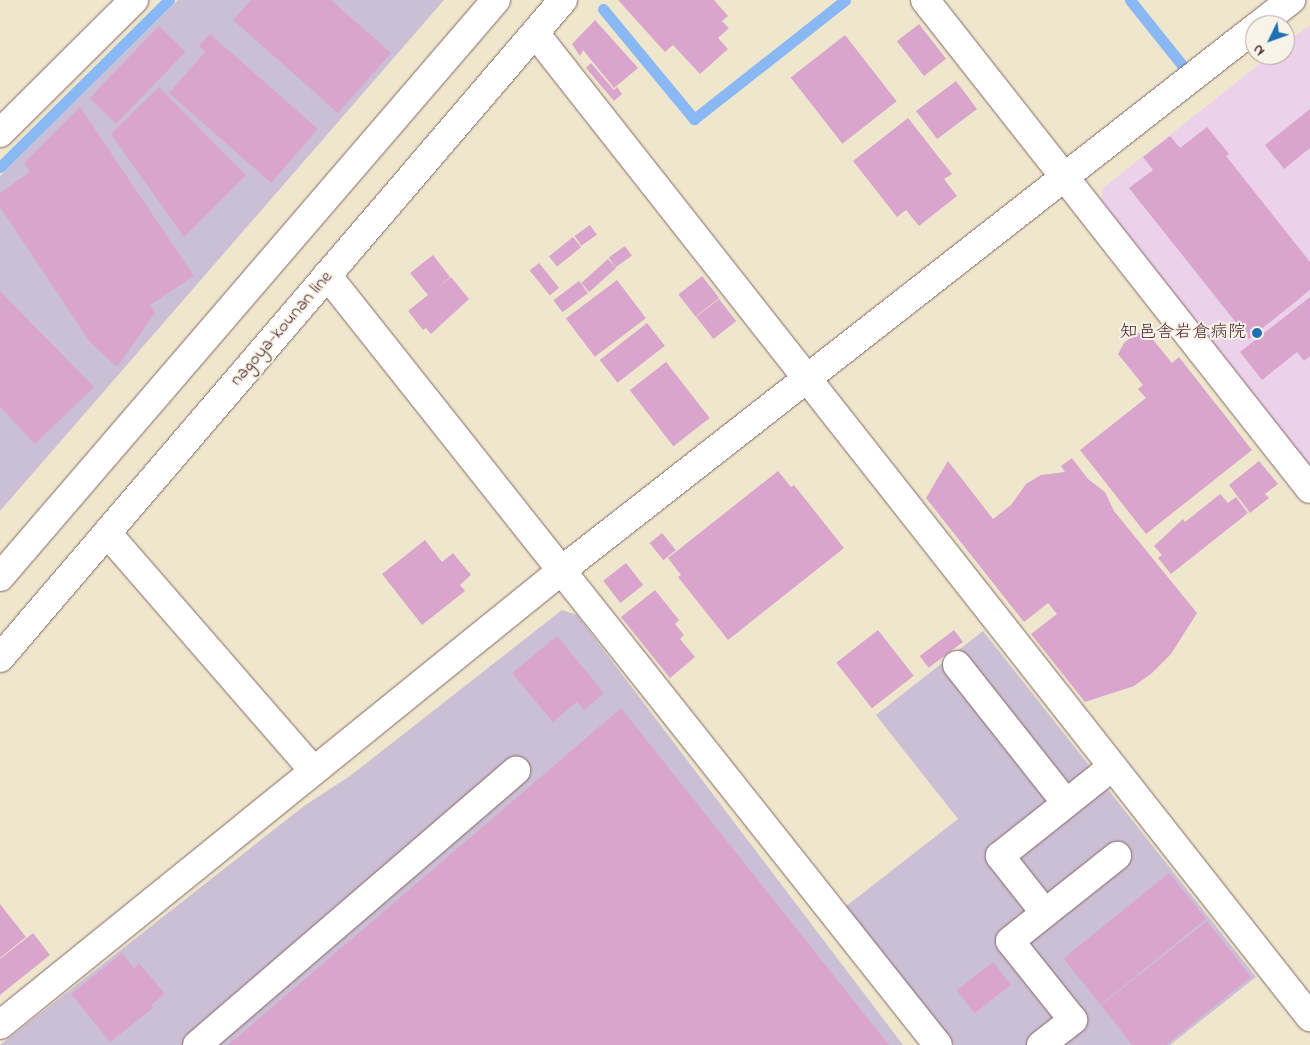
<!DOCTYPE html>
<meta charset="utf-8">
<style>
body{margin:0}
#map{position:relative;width:1310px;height:1045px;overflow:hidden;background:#eee7cd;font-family:"Indie Flower","Klee One",sans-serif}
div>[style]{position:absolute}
.built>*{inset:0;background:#ecd1ea}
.industrial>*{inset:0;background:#cbbfd5}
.stream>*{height:11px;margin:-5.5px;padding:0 5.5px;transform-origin:5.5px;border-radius:5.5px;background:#89b8f4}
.building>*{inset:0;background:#daa5cd;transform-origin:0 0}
.roads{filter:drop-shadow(0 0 1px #836564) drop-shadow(0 0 1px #836564)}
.minor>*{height:28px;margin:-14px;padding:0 14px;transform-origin:14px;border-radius:14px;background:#fff}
.major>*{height:28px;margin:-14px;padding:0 14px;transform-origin:14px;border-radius:14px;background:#fff}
.dots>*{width:14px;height:14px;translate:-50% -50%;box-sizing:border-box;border:2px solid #f7f3e8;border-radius:50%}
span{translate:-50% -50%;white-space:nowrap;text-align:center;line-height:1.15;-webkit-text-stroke:4px #f7f3e8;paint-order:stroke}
.street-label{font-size:18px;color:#4a1f2b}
.poi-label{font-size:18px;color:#4a1f2b}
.right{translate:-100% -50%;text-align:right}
.north{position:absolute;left:1245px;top:15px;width:50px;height:50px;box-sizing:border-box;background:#f7f3e8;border:1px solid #b29e9c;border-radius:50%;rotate:228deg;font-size:14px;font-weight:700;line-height:20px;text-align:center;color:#4a1f2b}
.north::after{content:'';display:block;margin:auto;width:18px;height:22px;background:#1f6fb2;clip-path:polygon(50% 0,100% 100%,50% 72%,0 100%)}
</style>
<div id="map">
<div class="built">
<div style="clip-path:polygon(1310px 25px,1310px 466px,1100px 201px,1103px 188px,1271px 55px,1285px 55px,1285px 44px)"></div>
</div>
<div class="industrial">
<div style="clip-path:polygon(178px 0,444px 0,0 511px,0 176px)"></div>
<div style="clip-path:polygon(562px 610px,577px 615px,903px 1045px,0 1045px,304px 806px,350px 776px)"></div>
<div style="clip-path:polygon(983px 631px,1256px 977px,1170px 1045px,954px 1045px,845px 907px,958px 819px,876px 715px)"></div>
</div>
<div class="stream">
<div style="left:1130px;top:0;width:83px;rotate:51.3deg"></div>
<div style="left:603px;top:9px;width:143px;rotate:50.4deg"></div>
<div style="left:694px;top:119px;width:192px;rotate:-38.2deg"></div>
<div style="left:0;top:167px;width:238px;rotate:-44.7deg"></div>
</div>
<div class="building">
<div style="clip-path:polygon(251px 0,331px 0,391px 53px,338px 113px,233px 20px)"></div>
<div style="clip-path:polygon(618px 0,714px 0,728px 16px,722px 21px,729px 28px,718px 38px,728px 49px,700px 74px,673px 45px,665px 52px)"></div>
<div style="clip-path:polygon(595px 20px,638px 68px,614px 88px,583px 50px,580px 56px,572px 44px)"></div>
<div style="left:919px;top:24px;width:44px;height:28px;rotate:52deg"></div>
<div style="left:159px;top:26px;width:37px;height:100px;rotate:44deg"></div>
<div style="clip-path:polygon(210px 34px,318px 129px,271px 183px,169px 93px,205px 52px,199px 46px)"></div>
<div style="left:845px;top:35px;width:84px;height:69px;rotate:52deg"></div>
<div style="clip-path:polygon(591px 63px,614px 90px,617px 87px,622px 94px,614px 101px,586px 68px)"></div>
<div style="left:956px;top:81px;width:35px;height:50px;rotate:53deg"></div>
<div style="clip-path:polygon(159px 87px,246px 175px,184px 237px,111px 134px)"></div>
<div style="clip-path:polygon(80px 107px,194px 276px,150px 305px,155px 313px,117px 367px,90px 342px,0 207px,0 193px,30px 172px,24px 163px)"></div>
<div style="clip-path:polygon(1310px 109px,1310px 148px,1284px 169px,1265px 145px)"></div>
<div style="clip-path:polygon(908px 118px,952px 174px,944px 179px,957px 196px,919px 226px,906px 210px,897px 217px,853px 161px)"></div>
<div style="clip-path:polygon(1207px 127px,1229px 154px,1226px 156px,1310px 262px,1310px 290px,1249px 339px,1129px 188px,1153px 170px,1143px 157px,1170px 136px,1180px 148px)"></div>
<div style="left:590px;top:225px;width:12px;height:19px;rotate:55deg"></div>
<div style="left:573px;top:237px;width:13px;height:31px;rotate:51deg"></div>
<div style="left:625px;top:246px;width:12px;height:20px;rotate:55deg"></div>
<div style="clip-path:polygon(433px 255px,450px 277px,435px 289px,451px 277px,469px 299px,431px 334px,426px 328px,423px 330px,408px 311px,428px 295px,410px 273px)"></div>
<div style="left:608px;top:259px;width:12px;height:36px;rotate:48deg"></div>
<div style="left:539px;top:263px;width:32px;height:12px;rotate:51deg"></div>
<div style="left:702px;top:276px;width:28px;height:30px;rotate:52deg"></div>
<div style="left:617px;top:280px;width:48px;height:64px;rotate:53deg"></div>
<div style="left:579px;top:281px;width:15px;height:32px;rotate:53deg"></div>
<div style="clip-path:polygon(0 291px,94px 387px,35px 444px,0 407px)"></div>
<div style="clip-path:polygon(1310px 297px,1310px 356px,1304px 361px,1297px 352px,1262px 380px,1240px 352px)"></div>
<div style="left:719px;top:299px;width:28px;height:29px;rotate:52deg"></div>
<div style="left:647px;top:323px;width:29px;height:60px;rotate:52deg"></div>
<div style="clip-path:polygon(1146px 331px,1172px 363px,1179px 357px,1186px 366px,1252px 450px,1146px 534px,1080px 450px,1146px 398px,1138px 389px,1143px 385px,1118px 354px,1124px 343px,1135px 334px)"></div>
<div style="left:666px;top:362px;width:71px;height:46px;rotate:52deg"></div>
<div style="clip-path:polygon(1072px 458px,1088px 479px,1105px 492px,1114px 511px,1197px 613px,1171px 654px,1152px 673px,1134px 686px,1085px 702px,1031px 634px,1057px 614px,1048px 603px,1024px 622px,926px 498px,948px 461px,993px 519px,1011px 505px,1026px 484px,1041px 475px,1065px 472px,1061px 466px)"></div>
<div style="clip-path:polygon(1259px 461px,1278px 484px,1265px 494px,1269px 498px,1250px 513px,1229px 485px)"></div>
<div style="clip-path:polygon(778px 471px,791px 487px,794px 485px,844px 548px,728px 640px,678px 577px,681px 575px,668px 558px)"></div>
<div style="clip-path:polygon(1220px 494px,1228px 503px,1236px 497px,1248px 513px,1171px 574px,1158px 558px,1162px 555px,1154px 546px,1183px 519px,1185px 522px)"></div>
<div style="left:662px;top:533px;width:22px;height:16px;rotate:51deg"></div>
<div style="clip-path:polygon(425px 540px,442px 562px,453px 553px,471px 575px,460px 585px,465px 591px,422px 625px,382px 574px)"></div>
<div style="left:626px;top:563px;width:28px;height:29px;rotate:52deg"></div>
<div style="clip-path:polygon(655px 590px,679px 620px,675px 624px,684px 635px,680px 639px,695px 657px,670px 678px,621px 617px)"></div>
<div style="left:878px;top:630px;width:58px;height:53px;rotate:52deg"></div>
<div style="left:954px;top:630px;width:15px;height:43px;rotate:53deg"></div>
<div style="clip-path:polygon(557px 636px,604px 693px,584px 710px,577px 702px,553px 722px,512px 673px)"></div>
<div style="clip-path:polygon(621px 708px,889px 1045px,228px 1045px)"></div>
<div style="left:1169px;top:873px;width:59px;height:136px;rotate:51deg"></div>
<div style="clip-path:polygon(0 904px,26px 937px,0 958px)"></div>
<div style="clip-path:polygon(1207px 921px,1251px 977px,1166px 1045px,1132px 1045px,1101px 1005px)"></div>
<div style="clip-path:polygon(33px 933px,50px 955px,0 995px,0 959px)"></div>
<div style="clip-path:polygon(122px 953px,134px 968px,139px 963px,165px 994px,151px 1005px,153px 1008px,110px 1042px,71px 994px)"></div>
<div style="left:993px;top:962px;width:29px;height:46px;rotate:52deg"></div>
</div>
<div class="roads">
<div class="minor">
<div style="left:925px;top:0;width:622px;rotate:51.79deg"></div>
<div style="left:1259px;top:25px;width:41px;rotate:-38deg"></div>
<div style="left:535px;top:33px;width:1253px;rotate:51.78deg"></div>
<div style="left:0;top:133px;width:189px;rotate:-44.8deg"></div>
<div style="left:327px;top:275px;width:983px;rotate:51.57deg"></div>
<div style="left:107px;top:533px;width:315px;rotate:49deg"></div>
<div style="left:957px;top:665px;width:176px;rotate:51.7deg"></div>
<div style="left:1045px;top:913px;width:73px;rotate:-128.3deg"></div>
<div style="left:1000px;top:856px;width:143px;rotate:-38.5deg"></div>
<div style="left:0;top:1025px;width:723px;rotate:-38.99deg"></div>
<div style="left:562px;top:570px;width:880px;rotate:-38.03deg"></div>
<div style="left:197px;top:1045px;width:421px;rotate:-40.7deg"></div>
<div style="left:1041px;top:1045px;width:41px;rotate:-38deg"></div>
<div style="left:1073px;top:1020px;width:101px;rotate:-128.6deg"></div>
<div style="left:1010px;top:941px;width:137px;rotate:-38.5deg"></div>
</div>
<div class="major">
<div style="left:0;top:577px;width:761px;rotate:-49.32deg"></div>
<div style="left:0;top:658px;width:866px;rotate:-49.45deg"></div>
</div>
</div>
<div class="dots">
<div style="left:1257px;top:333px;background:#1f6fb2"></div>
</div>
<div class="street-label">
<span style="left:282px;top:329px;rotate:-49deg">nagoya-kounan line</span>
</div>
<div class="poi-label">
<span class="right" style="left:1246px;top:333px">知邑舎岩倉病院</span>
</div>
<div class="north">N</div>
</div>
